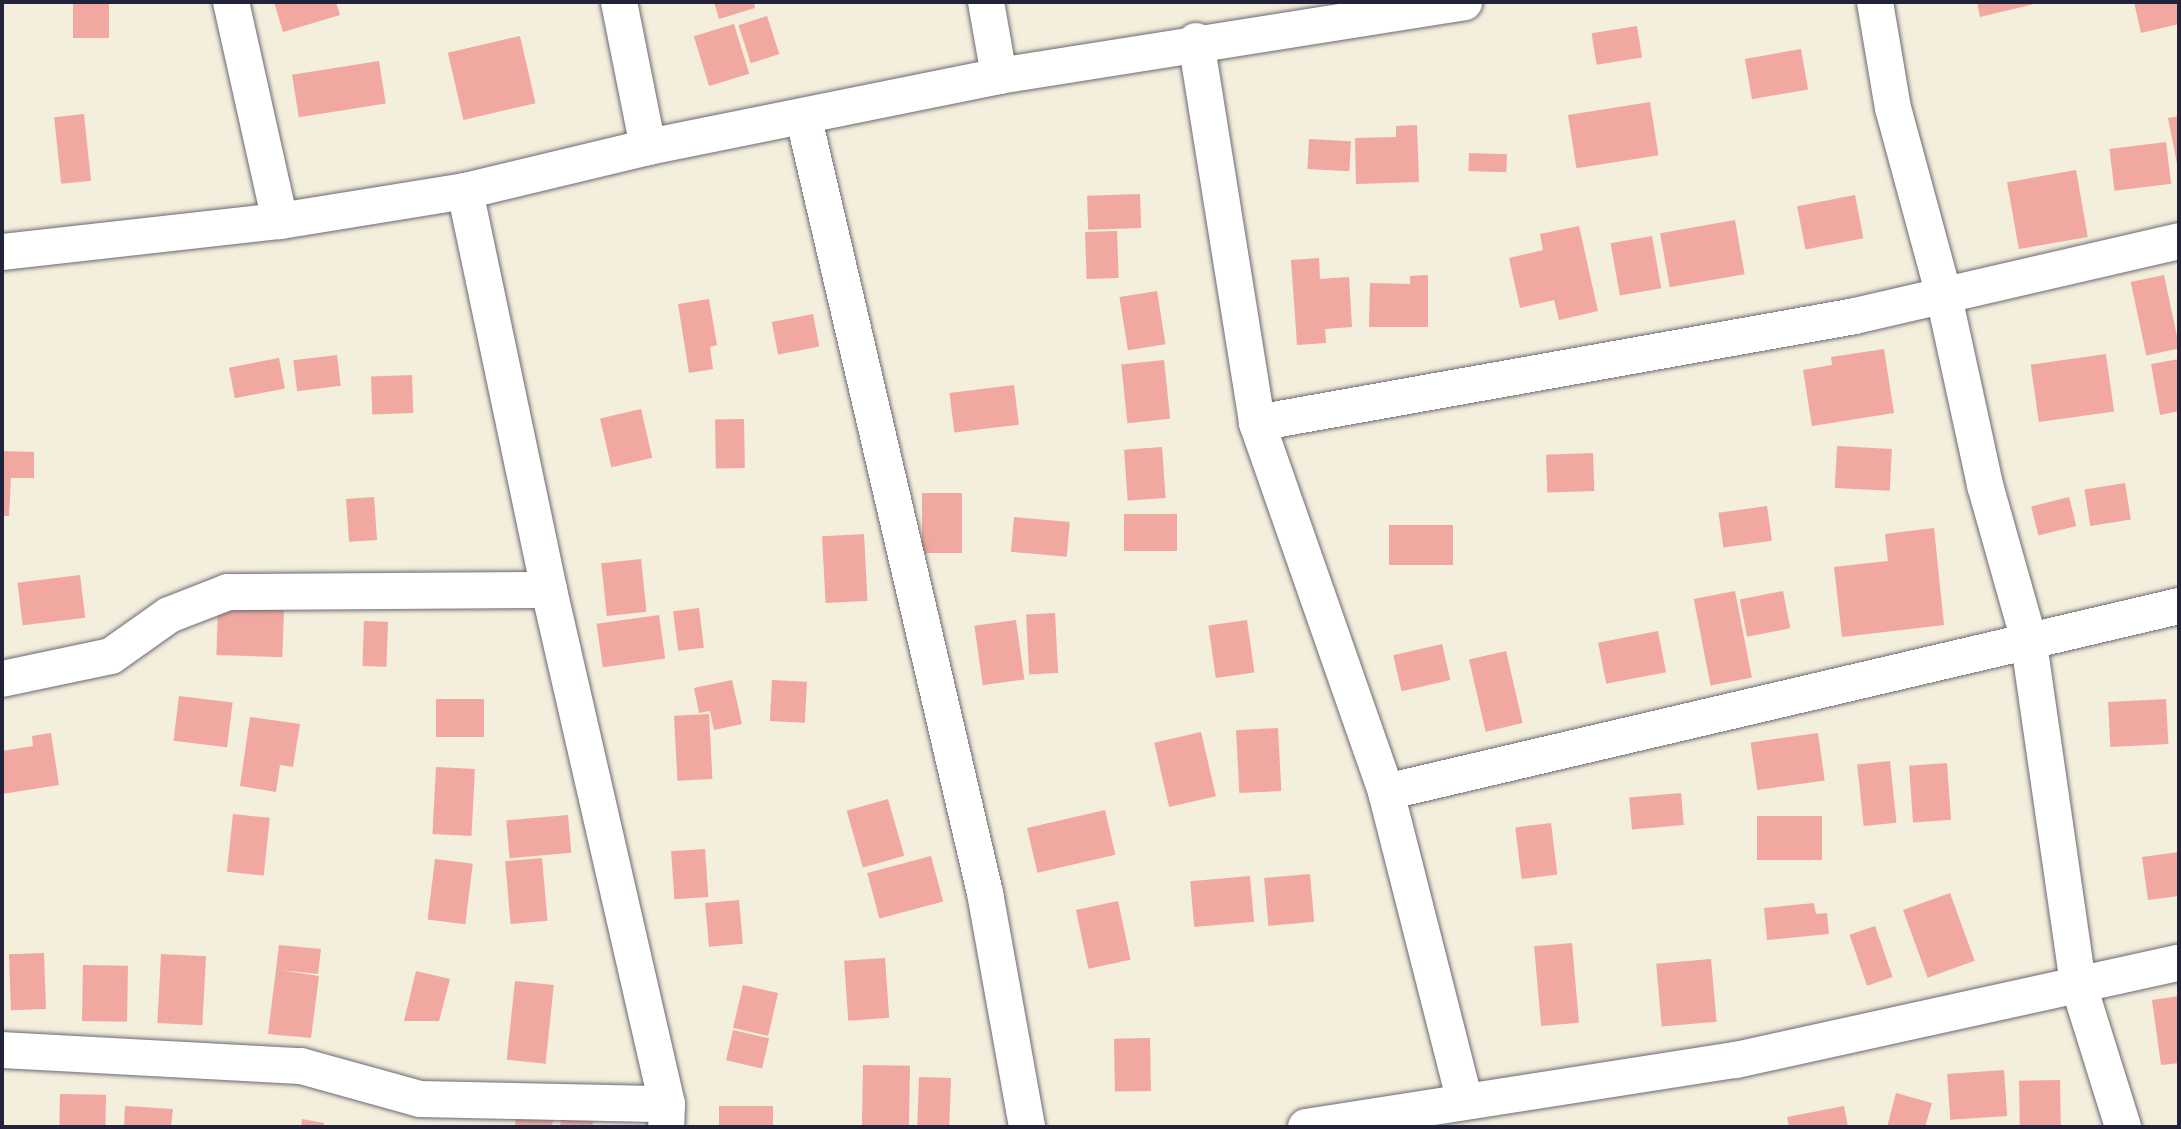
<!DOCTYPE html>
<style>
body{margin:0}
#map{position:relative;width:2181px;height:1129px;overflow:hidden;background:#f4eedc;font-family:"Architects Daughter",sans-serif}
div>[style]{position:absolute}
.building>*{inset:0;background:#f1a8a0;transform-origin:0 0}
.roads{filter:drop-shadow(0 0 2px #6c6973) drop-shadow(0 0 2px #6c6973)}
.minor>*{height:36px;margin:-18px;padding:0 18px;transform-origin:18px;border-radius:18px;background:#fff}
span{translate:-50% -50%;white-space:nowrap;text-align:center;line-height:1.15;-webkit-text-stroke:6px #fff;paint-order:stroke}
.frame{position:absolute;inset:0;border:4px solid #22223b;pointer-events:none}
</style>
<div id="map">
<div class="building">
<div style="left:73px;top:2px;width:36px;height:36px"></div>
<div style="clip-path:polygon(274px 2px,336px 2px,340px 15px,283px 32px)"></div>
<div style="clip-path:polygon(714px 2px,754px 2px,755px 8px,719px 19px)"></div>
<div style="clip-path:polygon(1977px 2px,2038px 2px,2038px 3px,1980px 17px)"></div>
<div style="clip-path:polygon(2134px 2px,2179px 2px,2179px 24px,2141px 33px)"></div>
<div style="left:767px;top:16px;width:40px;height:30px;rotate:72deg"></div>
<div style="left:734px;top:24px;width:52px;height:42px;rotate:73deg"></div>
<div style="left:1637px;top:26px;width:32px;height:46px;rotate:81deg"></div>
<div style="left:520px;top:36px;width:69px;height:74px;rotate:77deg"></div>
<div style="left:1801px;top:49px;width:41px;height:57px;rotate:80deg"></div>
<div style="left:379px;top:61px;width:43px;height:88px;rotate:81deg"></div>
<div style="left:1650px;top:102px;width:54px;height:83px;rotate:81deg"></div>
<div style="left:84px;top:114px;width:67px;height:30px;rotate:84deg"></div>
<div style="clip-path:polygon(2179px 116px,2179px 169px,2178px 169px,2168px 118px)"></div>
<div style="clip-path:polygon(1417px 125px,1419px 182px,1356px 184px,1355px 138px,1396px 137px,1396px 126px)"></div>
<div style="left:1309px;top:139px;width:42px;height:30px;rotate:3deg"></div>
<div style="left:2166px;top:142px;width:42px;height:57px;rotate:83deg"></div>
<div style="left:1469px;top:153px;width:38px;height:18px;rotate:2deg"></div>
<div style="left:2076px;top:170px;width:68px;height:70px;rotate:80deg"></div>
<div style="left:1140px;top:194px;width:34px;height:53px;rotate:88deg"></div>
<div style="left:1855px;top:195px;width:44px;height:59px;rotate:79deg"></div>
<div style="left:1735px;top:220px;width:55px;height:76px;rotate:80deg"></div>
<div style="clip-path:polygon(1579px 226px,1598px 311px,1559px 320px,1554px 300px,1520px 308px,1509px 258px,1543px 250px,1540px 234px)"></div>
<div style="left:1117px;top:231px;width:47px;height:32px;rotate:88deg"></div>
<div style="left:1652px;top:236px;width:53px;height:42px;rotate:80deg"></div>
<div style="clip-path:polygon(1319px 258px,1320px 279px,1349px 277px,1352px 327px,1325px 329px,1326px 343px,1297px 345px,1291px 260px)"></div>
<div style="clip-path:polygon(1428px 275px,1428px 327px,1369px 327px,1370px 283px,1410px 284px,1410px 276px)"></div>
<div style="left:2164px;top:275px;width:75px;height:34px;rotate:78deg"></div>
<div style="left:1157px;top:291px;width:54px;height:38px;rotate:81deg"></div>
<div style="clip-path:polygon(709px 299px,717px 345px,710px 347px,713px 369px,689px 373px,678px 304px)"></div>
<div style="left:813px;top:314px;width:33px;height:42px;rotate:79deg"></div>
<div style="clip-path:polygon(1884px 349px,1894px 413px,1812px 426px,1803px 370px,1832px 365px,1831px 357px)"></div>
<div style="left:2106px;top:354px;width:58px;height:76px;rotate:82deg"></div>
<div style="left:337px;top:355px;width:31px;height:44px;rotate:83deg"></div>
<div style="left:279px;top:358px;width:31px;height:51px;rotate:79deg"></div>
<div style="clip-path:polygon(2179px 359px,2179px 411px,2160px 415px,2151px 364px)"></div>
<div style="left:1164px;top:360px;width:59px;height:43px;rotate:84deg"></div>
<div style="left:412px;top:375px;width:38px;height:41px;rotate:88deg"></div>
<div style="left:1014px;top:385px;width:40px;height:65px;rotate:83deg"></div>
<div style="left:641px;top:409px;width:50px;height:42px;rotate:77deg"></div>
<div style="left:744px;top:419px;width:49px;height:29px;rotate:89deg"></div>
<div style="left:1837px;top:446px;width:55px;height:42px;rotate:3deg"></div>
<div style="left:1162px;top:447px;width:51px;height:38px;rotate:86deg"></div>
<div style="clip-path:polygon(2px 451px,34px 452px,34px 478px,11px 478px,9px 516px,2px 516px)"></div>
<div style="left:1593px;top:453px;width:38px;height:47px;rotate:88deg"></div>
<div style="left:2125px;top:483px;width:37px;height:41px;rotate:81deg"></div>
<div style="left:962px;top:493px;width:60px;height:40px;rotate:90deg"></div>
<div style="left:374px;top:497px;width:43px;height:28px;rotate:86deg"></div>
<div style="left:2069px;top:497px;width:30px;height:39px;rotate:76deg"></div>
<div style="left:1767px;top:506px;width:35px;height:49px;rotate:82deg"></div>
<div style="left:1177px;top:514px;width:37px;height:53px;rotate:90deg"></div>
<div style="left:1014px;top:517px;width:56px;height:35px;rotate:5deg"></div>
<div style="left:1389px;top:525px;width:64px;height:40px"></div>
<div style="clip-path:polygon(1934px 528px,1944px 625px,1842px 637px,1834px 567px,1888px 561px,1885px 534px)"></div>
<div style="left:864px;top:534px;width:67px;height:42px;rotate:87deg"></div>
<div style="left:641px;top:559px;width:53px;height:40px;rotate:84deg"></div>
<div style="left:80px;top:575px;width:43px;height:63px;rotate:83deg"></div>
<div style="left:1735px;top:591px;width:88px;height:42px;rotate:79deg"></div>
<div style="left:1783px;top:591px;width:38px;height:44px;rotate:79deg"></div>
<div style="left:218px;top:608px;width:66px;height:47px;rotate:2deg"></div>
<div style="left:699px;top:608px;width:40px;height:26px;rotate:83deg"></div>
<div style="left:1055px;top:613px;width:60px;height:29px;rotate:87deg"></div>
<div style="left:659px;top:615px;width:44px;height:63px;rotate:82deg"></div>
<div style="left:1016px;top:620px;width:60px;height:42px;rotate:82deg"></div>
<div style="left:1247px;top:620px;width:53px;height:39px;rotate:82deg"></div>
<div style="left:364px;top:621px;width:24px;height:45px;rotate:2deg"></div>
<div style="left:1658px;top:631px;width:42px;height:61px;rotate:79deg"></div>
<div style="left:1442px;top:644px;width:37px;height:50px;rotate:77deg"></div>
<div style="left:1506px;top:651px;width:74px;height:38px;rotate:77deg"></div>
<div style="clip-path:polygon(732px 680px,742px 724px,714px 730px,710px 711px,699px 713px,694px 688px)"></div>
<div style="left:772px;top:680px;width:35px;height:41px;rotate:3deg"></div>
<div style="left:179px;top:696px;width:54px;height:45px;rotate:7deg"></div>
<div style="left:436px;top:699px;width:48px;height:38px"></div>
<div style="left:2166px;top:699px;width:45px;height:58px;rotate:87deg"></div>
<div style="left:709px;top:714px;width:65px;height:35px;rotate:87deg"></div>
<div style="clip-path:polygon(250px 717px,300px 724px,293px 767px,280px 765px,276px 792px,240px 786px)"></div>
<div style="left:1278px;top:728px;width:63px;height:42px;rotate:87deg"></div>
<div style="left:1201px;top:732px;width:66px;height:48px;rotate:77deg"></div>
<div style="clip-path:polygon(51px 733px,59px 785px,2px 794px,2px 751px,33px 746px,32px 736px)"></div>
<div style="left:1818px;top:733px;width:48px;height:68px;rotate:82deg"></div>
<div style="left:1890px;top:761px;width:62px;height:33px;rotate:84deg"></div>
<div style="left:1947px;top:763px;width:57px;height:38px;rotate:86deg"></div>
<div style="left:436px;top:767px;width:39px;height:67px;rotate:3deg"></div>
<div style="left:1681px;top:793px;width:32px;height:52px;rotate:85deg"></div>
<div style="left:888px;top:799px;width:59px;height:43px;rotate:74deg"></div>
<div style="left:1105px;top:810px;width:46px;height:80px;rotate:77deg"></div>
<div style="left:233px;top:814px;width:37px;height:58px;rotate:6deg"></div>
<div style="left:568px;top:815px;width:38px;height:62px;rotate:85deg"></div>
<div style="left:1822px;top:816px;width:44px;height:65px;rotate:90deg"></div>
<div style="left:1551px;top:823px;width:52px;height:36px;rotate:83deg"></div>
<div style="left:705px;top:849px;width:48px;height:34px;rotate:86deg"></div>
<div style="clip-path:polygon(2179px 852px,2179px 896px,2148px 900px,2142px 857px)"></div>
<div style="left:931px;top:856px;width:47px;height:66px;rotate:75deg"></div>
<div style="left:542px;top:858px;width:63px;height:37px;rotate:85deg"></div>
<div style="left:435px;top:859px;width:38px;height:61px;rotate:7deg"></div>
<div style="left:1310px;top:874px;width:48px;height:46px;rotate:85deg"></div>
<div style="left:1250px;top:876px;width:46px;height:60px;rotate:85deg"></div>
<div style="left:1950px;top:893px;width:72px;height:50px;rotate:70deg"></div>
<div style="left:739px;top:900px;width:44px;height:34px;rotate:85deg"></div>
<div style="left:1118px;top:901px;width:60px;height:43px;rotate:78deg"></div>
<div style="clip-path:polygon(1814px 903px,1816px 914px,1827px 913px,1829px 934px,1767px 940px,1764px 908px)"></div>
<div style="left:1875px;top:926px;width:54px;height:27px;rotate:71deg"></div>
<div style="left:1572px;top:943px;width:80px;height:38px;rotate:85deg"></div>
<div style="clip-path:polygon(279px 945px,321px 949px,318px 974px,280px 970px,319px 976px,311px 1038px,268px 1034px)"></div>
<div style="left:44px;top:953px;width:56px;height:35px;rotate:88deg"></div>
<div style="left:161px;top:954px;width:45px;height:69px;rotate:3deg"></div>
<div style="left:885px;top:958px;width:60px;height:41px;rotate:86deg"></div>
<div style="left:1711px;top:959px;width:63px;height:55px;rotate:85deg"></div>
<div style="left:83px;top:965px;width:45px;height:56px;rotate:1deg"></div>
<div style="clip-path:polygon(416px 971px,450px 979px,439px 1021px,404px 1021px)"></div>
<div style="left:515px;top:981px;width:39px;height:79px;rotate:6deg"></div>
<div style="left:743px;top:985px;width:36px;height:44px;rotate:13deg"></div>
<div style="clip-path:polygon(2179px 996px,2179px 1063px,2161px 1065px,2152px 1000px)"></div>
<div style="left:733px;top:1030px;width:37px;height:31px;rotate:13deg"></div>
<div style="left:1150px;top:1038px;width:53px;height:36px;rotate:89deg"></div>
<div style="left:863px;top:1065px;width:47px;height:62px;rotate:1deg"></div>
<div style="left:2004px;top:1070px;width:46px;height:57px;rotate:86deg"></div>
<div style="left:919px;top:1077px;width:32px;height:50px;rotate:2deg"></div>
<div style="left:2060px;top:1080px;width:47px;height:41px;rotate:89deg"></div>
<div style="clip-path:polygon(1896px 1093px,1932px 1103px,1925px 1127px,1887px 1127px)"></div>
<div style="left:60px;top:1094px;width:46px;height:33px;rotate:1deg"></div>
<div style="clip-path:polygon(125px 1106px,173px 1109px,171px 1127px,124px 1127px)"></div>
<div style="left:773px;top:1106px;width:21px;height:54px;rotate:90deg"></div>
<div style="clip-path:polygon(1844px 1106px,1848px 1127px,1789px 1127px,1787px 1117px)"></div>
<div style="clip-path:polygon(562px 1111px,594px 1116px,592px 1127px,560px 1127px)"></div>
<div style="clip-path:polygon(516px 1116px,553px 1120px,552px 1127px,515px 1127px)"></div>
<div style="clip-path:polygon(302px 1119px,324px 1123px,323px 1127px,301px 1127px)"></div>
</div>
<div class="roads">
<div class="minor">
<div style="left:231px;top:2px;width:224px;rotate:77.4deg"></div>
<div style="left:619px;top:2px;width:148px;rotate:78.7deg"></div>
<div style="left:986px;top:2px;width:75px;rotate:80deg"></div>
<div style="left:1875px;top:2px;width:108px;rotate:80.4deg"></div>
<div style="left:1893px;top:108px;width:191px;rotate:74.8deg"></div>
<div style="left:1943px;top:292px;width:198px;rotate:77.7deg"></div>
<div style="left:1985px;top:485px;width:158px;rotate:74.2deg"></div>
<div style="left:2028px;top:637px;width:350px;rotate:81.8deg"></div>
<div style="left:2078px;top:983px;width:151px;rotate:72.6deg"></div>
<div style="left:1196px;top:41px;width:387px;rotate:80.9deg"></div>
<div style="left:1257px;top:423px;width:391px;rotate:70.7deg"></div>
<div style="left:1386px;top:792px;width:319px;rotate:75.7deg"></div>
<div style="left:804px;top:119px;width:795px;rotate:76.84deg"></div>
<div style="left:985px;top:893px;width:238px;rotate:79.8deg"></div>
<div style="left:465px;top:191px;width:408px;rotate:78.1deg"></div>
<div style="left:549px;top:590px;width:527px;rotate:77.07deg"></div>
<div style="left:667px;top:1104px;width:23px;rotate:92deg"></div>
<div style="left:2px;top:252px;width:280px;rotate:-6.4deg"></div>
<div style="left:280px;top:221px;width:187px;rotate:-9.2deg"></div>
<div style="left:465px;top:191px;width:188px;rotate:-13.5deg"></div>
<div style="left:648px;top:147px;width:358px;rotate:-11.4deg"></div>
<div style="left:999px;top:76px;width:471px;rotate:-9deg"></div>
<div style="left:1257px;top:423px;width:607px;rotate:-10.14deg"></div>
<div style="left:1855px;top:316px;width:333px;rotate:-13deg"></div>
<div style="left:2px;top:679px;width:111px;rotate:-11.9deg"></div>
<div style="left:111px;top:656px;width:71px;rotate:-35.3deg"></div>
<div style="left:169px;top:615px;width:63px;rotate:-21.3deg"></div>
<div style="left:228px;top:592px;width:321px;rotate:-0.4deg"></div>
<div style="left:1386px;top:792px;width:815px;rotate:-13.2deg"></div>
<div style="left:2px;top:1050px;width:299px;rotate:3.1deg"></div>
<div style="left:301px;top:1066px;width:123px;rotate:15.5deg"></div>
<div style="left:420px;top:1099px;width:247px;rotate:1.2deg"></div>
<div style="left:1306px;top:1127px;width:435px;rotate:-8.9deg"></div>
<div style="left:1736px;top:1060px;width:453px;rotate:-12.4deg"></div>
</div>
</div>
<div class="frame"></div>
</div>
